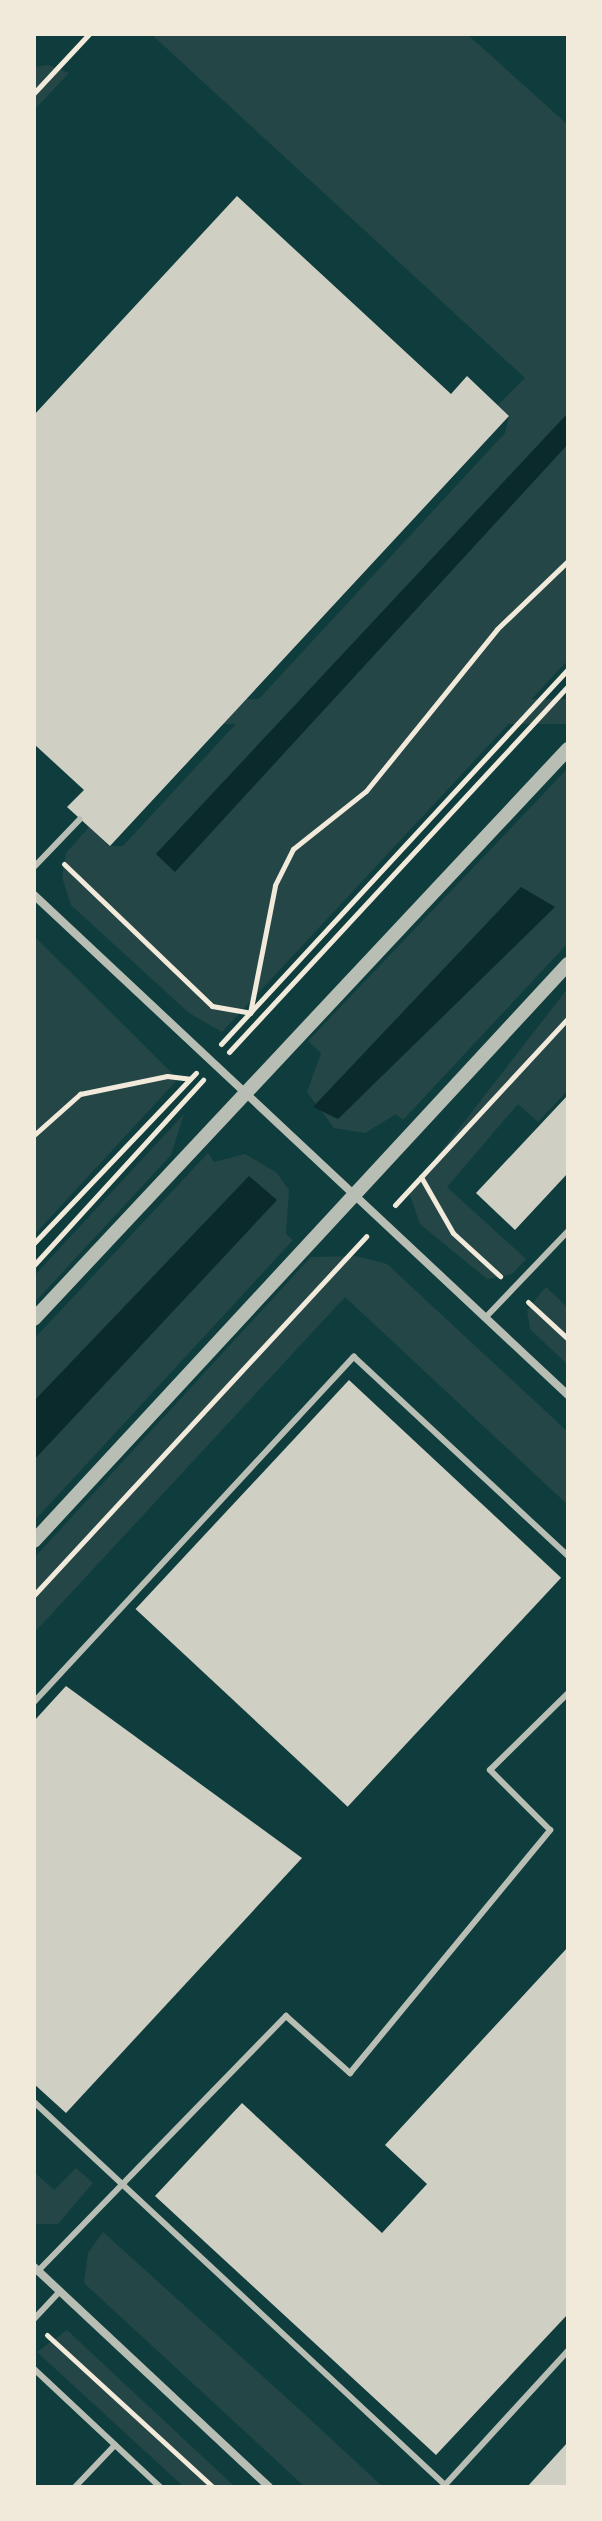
<!DOCTYPE html>
<style>
body{margin:0}
#map{position:relative;width:602px;height:2521px;overflow:hidden;background:#0f3d3e;font-family:Jost,sans-serif}
div>[style]{position:absolute}
.green>*{inset:0;background:#244646;transform-origin:0 0}
.water>*{inset:0;background:#0a2a2b}
.building>*{inset:0;background:#cfcfc3;transform-origin:0 0}
.path>*{height:5px;margin:-2.5px;padding:0 2.5px;transform-origin:2.5px;border-radius:2.5px;background:#f1e9da}
.service>*{height:6px;margin:-3px;padding:0 3px;transform-origin:3px;border-radius:3px;background:#b8beb3}
.minor>*{height:8px;margin:-4px;padding:0 4px;transform-origin:4px;border-radius:4px;background:#b8beb3}
.tertiary>*{height:14px;margin:-7px;padding:0 7px;transform-origin:7px;border-radius:7px;background:#b8beb3}
span{translate:-50% -50%;white-space:nowrap;text-align:center;line-height:1.15;-webkit-text-stroke:6px #f1e9da;paint-order:stroke}
.frame{position:absolute;inset:0;border:36px solid #f1e9da;pointer-events:none}
</style>
<div id="map">
<div class="green">
<div style="clip-path:polygon(151px 34px,467px 34px,568px 125px,568px 413px,156px 854px,175px 871px,568px 444px,568px 660px,222px 1032px,189px 1013px,71px 905px,62px 877px,66px 853px,89px 827px,109px 846px,123px 846px,505px 433px,509px 416px,498px 405px,525px 378px)"></div>
<div style="clip-path:polygon(48px 65px,69px 73px,34px 110px,34px 67px)"></div>
<div style="left:568px;top:699px;width:25px;height:401px;rotate:90deg"></div>
<div style="clip-path:polygon(568px 768px,568px 943px,403px 1120px,396px 1114px,365px 1133px,334px 1128px,307px 1092px,321px 1053px,308px 1041px)"></div>
<div style="clip-path:polygon(34px 936px,178px 1079px,34px 1235px)"></div>
<div style="clip-path:polygon(568px 988px,568px 1090px,538px 1122px,518px 1104px,447px 1187px,526px 1259px,512px 1274px,487px 1279px,420px 1224px,409px 1193px)"></div>
<div style="clip-path:polygon(184px 1114px,171px 1155px,34px 1303px,34px 1276px)"></div>
<div style="clip-path:polygon(208px 1153px,214px 1162px,245px 1154px,276px 1172px,289px 1190px,286px 1234px,293px 1240px,34px 1521px,34px 1339px)"></div>
<div style="clip-path:polygon(356px 1256px,387px 1264px,568px 1432px,568px 1505px,345px 1297px,34px 1633px,34px 1558px,311px 1257px)"></div>
<div style="clip-path:polygon(546px 1287px,568px 1308px,568px 1365px,530px 1329px,527px 1310px)"></div>
<div style="clip-path:polygon(76px 2168px,93px 2183px,58px 2224px,34px 2224px,34px 2172px,54px 2190px)"></div>
<div style="clip-path:polygon(103px 2232px,300px 2410px,383px 2487px,305px 2487px,84px 2283px,88px 2253px)"></div>
<div style="clip-path:polygon(67px 2330px,235px 2487px,184px 2487px,37px 2352px)"></div>
</div>
<div class="water">
<div style="clip-path:polygon(568px 413px,568px 444px,175px 872px,156px 854px)"></div>
<div style="clip-path:polygon(521px 887px,555px 907px,338px 1119px,313px 1107px)"></div>
<div style="clip-path:polygon(249px 1176px,277px 1200px,34px 1460px,34px 1401px)"></div>
</div>
<div class="building">
<div style="clip-path:polygon(237px 196px,451px 394px,467px 376px,509px 416px,110px 846px,67px 807px,84px 790px,34px 744px,34px 415px)"></div>
<div style="clip-path:polygon(568px 1095px,568px 1173px,515px 1230px,476px 1193px)"></div>
<div style="left:349px;top:1380px;width:290px;height:313px;rotate:43deg"></div>
<div style="clip-path:polygon(66px 1686px,302px 1858px,66px 2113px,34px 2084px,34px 1721px)"></div>
<div style="clip-path:polygon(568px 1947px,568px 2314px,436px 2455px,155px 2196px,242px 2103px,382px 2233px,427px 2184px,385px 2145px)"></div>
<div style="clip-path:polygon(568px 2442px,568px 2487px,527px 2487px)"></div>
</div>
<div class="path">
<div style="left:34px;top:93px;width:81px;rotate:-47deg"></div>
<div style="left:64px;top:864px;width:205px;rotate:43.8deg"></div>
<div style="left:212px;top:1006px;width:39px;rotate:10deg"></div>
<div style="left:250px;top:1013px;width:130px;rotate:-78.9deg"></div>
<div style="left:275px;top:885px;width:40px;rotate:-63.4deg"></div>
<div style="left:293px;top:849px;width:93px;rotate:-38.5deg"></div>
<div style="left:366px;top:791px;width:208px;rotate:-51deg"></div>
<div style="left:497px;top:629px;width:98px;rotate:-43.8deg"></div>
<div style="left:221px;top:1044px;width:511px;rotate:-47.22deg"></div>
<div style="left:229px;top:1052px;width:499px;rotate:-47.2deg"></div>
<div style="left:34px;top:1135px;width:62px;rotate:-41.7deg"></div>
<div style="left:80px;top:1094px;width:89px;rotate:-11.7deg"></div>
<div style="left:167px;top:1076px;width:23px;rotate:7deg"></div>
<div style="left:421px;top:1177px;width:64px;rotate:60.3deg"></div>
<div style="left:453px;top:1233px;width:64px;rotate:42.5deg"></div>
<div style="left:395px;top:1205px;width:255px;rotate:-47.2deg"></div>
<div style="left:34px;top:1243px;width:235px;rotate:-46.4deg"></div>
<div style="left:34px;top:1265px;width:251px;rotate:-47.6deg"></div>
<div style="left:528px;top:1302px;width:54px;rotate:42.8deg"></div>
<div style="left:34px;top:1595px;width:489px;rotate:-47.2deg"></div>
<div style="left:47px;top:2335px;width:225px;rotate:42.5deg"></div>
</div>
<div class="service">
<div style="left:34px;top:867px;width:66px;rotate:-46.2deg"></div>
<div style="left:485px;top:1318px;width:120px;rotate:-46.3deg"></div>
<div style="left:34px;top:1702px;width:471px;rotate:-47.2deg"></div>
<div style="left:354px;top:1357px;width:292px;rotate:42.9deg"></div>
<div style="left:34px;top:2102px;width:562px;rotate:42.98deg"></div>
<div style="left:445px;top:2485px;width:182px;rotate:-47.5deg"></div>
<div style="left:38px;top:2271px;width:356px;rotate:-45.8deg"></div>
<div style="left:286px;top:2016px;width:86px;rotate:41.7deg"></div>
<div style="left:350px;top:2073px;width:315px;rotate:-50.5deg"></div>
<div style="left:550px;top:1830px;width:85px;rotate:-135deg"></div>
<div style="left:490px;top:1770px;width:110px;rotate:-44.6deg"></div>
<div style="left:34px;top:2319px;width:38px;rotate:-47deg"></div>
<div style="left:34px;top:2369px;width:173px;rotate:43.1deg"></div>
<div style="left:75px;top:2487px;width:58px;rotate:-46.4deg"></div>
</div>
<div class="minor">
<div style="left:34px;top:895px;width:732px;rotate:43.12deg"></div>
<div style="left:34px;top:2267px;width:322px;rotate:43.1deg"></div>
</div>
<div class="tertiary">
<div style="left:34px;top:1319px;width:781px;rotate:-46.87deg"></div>
<div style="left:34px;top:1541px;width:786px;rotate:-47.22deg"></div>
</div>
<div class="frame"></div>
</div>
